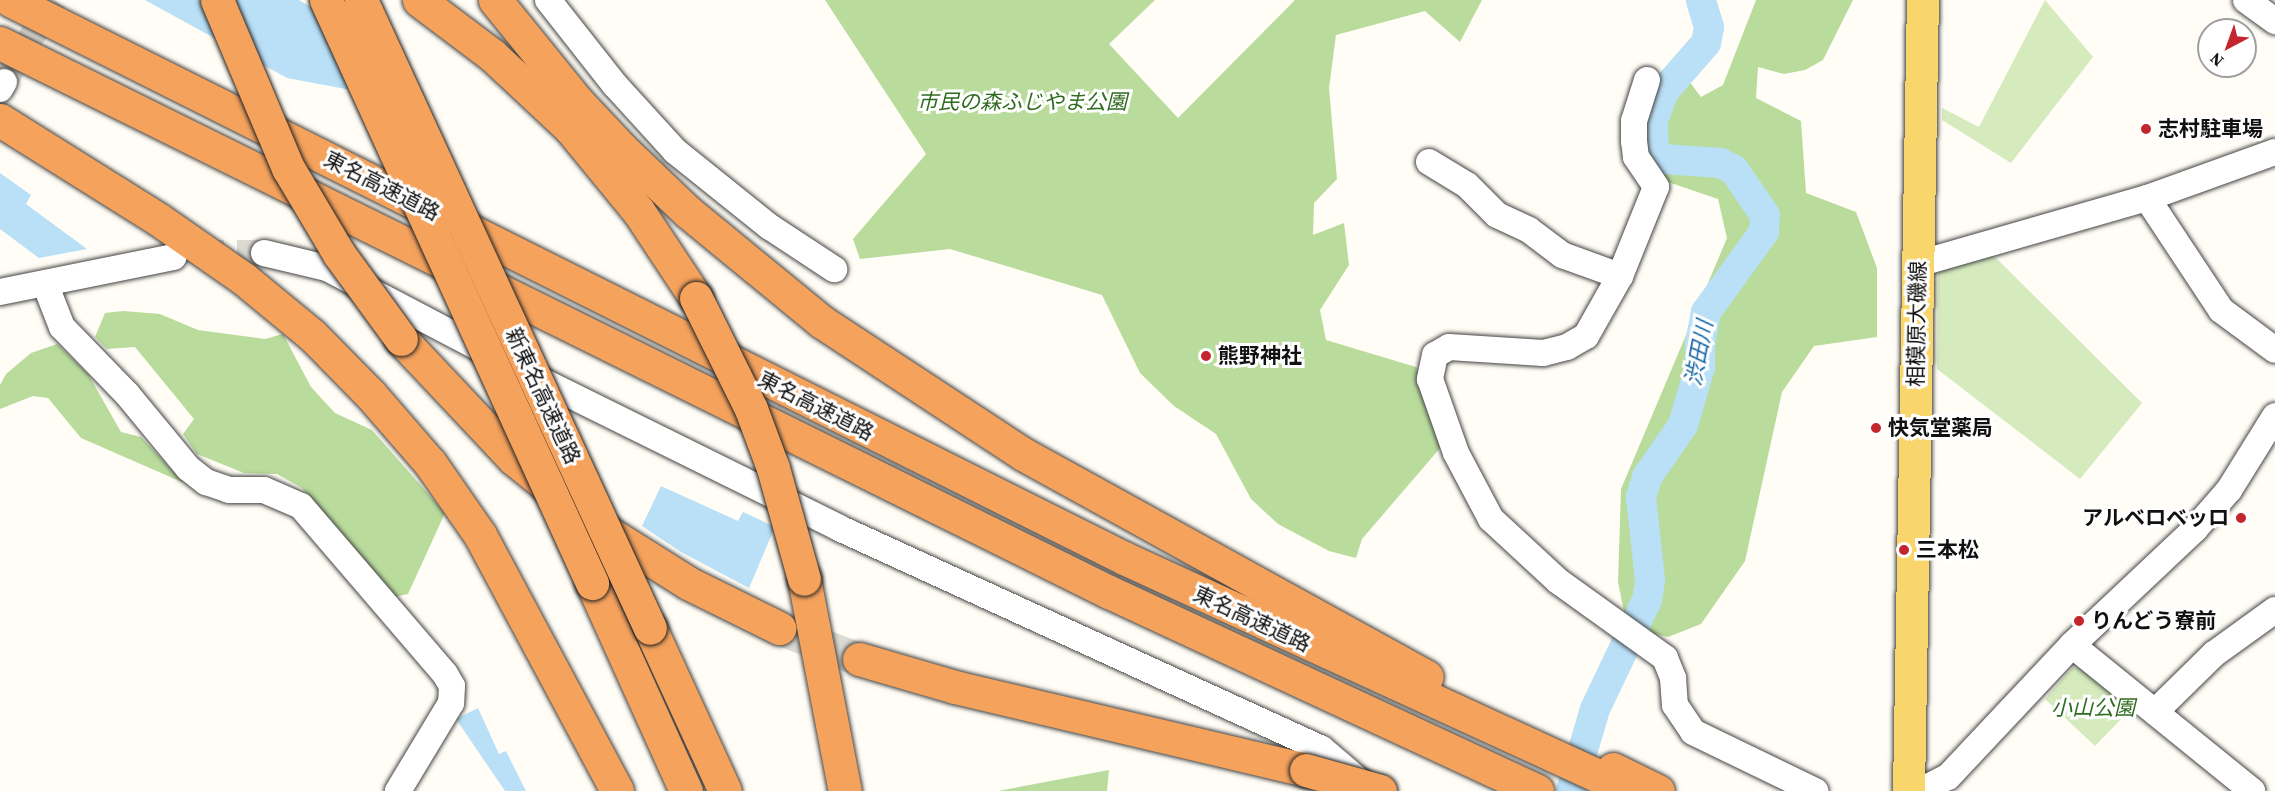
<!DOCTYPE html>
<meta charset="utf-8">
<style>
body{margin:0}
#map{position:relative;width:2275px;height:791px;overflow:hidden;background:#fffdf5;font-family:"Source Serif 4","Noto Sans JP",serif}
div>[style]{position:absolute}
.green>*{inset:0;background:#d5ebbd}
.forest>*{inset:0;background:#b9dc9c}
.water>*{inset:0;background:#b9e0f7}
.river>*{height:30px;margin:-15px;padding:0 15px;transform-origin:15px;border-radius:15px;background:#b9e0f7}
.minor-tunnel>*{height:26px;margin-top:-13px;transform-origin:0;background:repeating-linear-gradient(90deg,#dbdad3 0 26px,transparent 0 39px)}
.highway-tunnel>*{height:33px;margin-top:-16.5px;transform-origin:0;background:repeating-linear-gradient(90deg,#dbdad3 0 33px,transparent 0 49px)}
.roads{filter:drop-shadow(0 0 2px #444) drop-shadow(0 0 2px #444)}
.minor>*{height:26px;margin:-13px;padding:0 13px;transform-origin:13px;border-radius:13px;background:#fff}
.major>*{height:32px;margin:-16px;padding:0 16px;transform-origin:16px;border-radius:16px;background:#f9d66b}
.highway>*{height:33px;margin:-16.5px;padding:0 16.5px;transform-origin:16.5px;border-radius:16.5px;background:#f5a25d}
.bridges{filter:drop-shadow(0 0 2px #222) drop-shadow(0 0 2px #222)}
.highway-bridge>*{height:33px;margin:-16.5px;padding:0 16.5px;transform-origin:16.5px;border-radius:16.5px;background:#f5a25d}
.dots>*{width:16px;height:16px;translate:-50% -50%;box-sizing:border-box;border:3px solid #fff;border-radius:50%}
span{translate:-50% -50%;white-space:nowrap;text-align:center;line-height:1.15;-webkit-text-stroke:6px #fff;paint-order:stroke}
.park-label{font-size:21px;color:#2f6b1f;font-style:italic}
.poi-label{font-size:21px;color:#111;font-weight:700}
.left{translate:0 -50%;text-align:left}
.right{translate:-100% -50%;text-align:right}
.street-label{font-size:21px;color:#111}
.water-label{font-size:22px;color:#1768a6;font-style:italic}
.north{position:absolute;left:2197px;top:18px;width:60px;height:60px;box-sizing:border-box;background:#fff;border:2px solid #a0a0a0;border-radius:50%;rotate:221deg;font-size:16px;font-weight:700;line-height:24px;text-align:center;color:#111}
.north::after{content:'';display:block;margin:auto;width:21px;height:27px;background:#c4262e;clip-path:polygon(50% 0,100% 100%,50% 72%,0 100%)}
</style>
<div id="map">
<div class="green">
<div style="clip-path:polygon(2045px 0,2093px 57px,2011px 163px,1942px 120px,1942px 108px,1979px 127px)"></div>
<div style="clip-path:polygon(1987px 249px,2142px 403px,2080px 479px,1937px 369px,1938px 265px)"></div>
<div style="clip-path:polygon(2072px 668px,2082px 668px,2129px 703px,2127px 713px,2095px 746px,2045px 699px)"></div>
</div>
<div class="forest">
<div style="clip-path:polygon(825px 0,1155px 0,1109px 44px,1178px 118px,1295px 0,1482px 0,1460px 42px,1425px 11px,1336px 35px,1329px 88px,1337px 179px,1314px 203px,1313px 235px,1344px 223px,1349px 265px,1320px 310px,1326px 340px,1416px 367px,1447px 440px,1362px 539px,1356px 558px,1329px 551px,1278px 524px,1251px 499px,1216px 434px,1174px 406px,1140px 373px,1102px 295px,950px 249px,860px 259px,853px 239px,926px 154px)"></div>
<div style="clip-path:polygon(1756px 0,1853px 0,1823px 60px,1805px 70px,1784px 74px,1758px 67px,1756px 98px,1801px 121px,1806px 193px,1856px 212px,1877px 268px,1877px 337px,1814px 346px,1782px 392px,1745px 561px,1701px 624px,1668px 637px,1650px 633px,1625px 617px,1618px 582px,1621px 489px,1727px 238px,1718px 199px,1668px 182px,1646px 165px,1639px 139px,1656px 86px,1689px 81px,1701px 97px,1723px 85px)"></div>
<div style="clip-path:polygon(123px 311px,160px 314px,198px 330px,265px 339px,283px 334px,311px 387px,335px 413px,372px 430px,445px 513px,408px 594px,394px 597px,302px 488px,277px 474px,244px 473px,197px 454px,183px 434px,194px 419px,135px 347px,107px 349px,95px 337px,105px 313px)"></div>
<div style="clip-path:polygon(57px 344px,88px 374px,121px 432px,141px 437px,184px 483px,81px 438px,48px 398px,33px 396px,0 409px,0 385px,6px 374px,31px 353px)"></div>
<div style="clip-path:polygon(1109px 770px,1107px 791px,998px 791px)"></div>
</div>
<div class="water">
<div style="clip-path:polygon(145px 0,299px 0,316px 10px,351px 90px,287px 78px)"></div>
<div style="clip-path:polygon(0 173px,31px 195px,26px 204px,87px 249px,39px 258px,0 229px)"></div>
<div style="clip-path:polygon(661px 486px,738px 521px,743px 512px,775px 527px,749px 588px,681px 552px,642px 526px)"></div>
<div style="clip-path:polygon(478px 708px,499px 754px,506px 751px,526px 791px,505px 791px,456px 719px)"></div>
</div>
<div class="river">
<div style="left:1571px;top:791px;width:85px;rotate:-73.7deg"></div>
<div style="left:1595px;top:709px;width:121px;rotate:-64.5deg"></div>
<div style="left:1647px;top:600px;width:20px;rotate:-81deg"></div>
<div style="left:1650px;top:580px;width:83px;rotate:-96.2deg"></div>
<div style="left:1641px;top:497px;width:21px;rotate:-73deg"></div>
<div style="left:1647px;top:477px;width:63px;rotate:-55.3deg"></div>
<div style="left:1683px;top:425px;width:60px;rotate:-73.7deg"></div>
<div style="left:1700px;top:367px;width:24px;rotate:-90deg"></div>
<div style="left:1700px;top:343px;width:32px;rotate:-79deg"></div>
<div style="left:1706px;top:312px;width:99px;rotate:-54.1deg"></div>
<div style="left:1764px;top:232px;width:17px;rotate:-87deg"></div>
<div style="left:1765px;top:215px;width:55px;rotate:-124.6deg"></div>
<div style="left:1734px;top:170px;width:15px;rotate:-152deg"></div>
<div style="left:1721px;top:163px;width:59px;rotate:-176.1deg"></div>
<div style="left:1662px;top:159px;width:9px;rotate:-148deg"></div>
<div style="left:1654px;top:154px;width:34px;rotate:-92deg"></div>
<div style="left:1653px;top:120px;width:31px;rotate:-69deg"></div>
<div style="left:1664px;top:91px;width:64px;rotate:-48.8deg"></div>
<div style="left:1706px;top:43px;width:16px;rotate:-79deg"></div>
<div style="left:1709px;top:27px;width:28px;rotate:-107deg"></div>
</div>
<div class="minor-tunnel">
<div style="left:4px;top:82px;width:96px;rotate:-58.6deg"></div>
<div style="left:198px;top:253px;width:66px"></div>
</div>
<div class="highway-tunnel">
<div style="left:779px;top:628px;width:86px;rotate:21.2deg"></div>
</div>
<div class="roads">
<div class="minor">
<div style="left:548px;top:0;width:108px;rotate:51.8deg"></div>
<div style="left:615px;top:85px;width:89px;rotate:47.7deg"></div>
<div style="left:675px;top:151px;width:122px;rotate:38.7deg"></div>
<div style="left:770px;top:227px;width:77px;rotate:33.3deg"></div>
<div style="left:2246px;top:0;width:36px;rotate:36deg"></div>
<div style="left:1647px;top:80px;width:43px;rotate:107.6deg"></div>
<div style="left:1634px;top:121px;width:20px;rotate:90deg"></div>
<div style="left:1634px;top:141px;width:16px;rotate:83deg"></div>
<div style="left:1636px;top:157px;width:36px;rotate:56deg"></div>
<div style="left:1656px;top:187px;width:96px;rotate:112deg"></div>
<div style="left:1620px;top:276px;width:69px;rotate:119.5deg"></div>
<div style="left:1586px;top:336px;width:22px;rotate:150deg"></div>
<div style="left:1567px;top:347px;width:25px;rotate:166deg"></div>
<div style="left:1543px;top:353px;width:94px;rotate:-176.3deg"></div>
<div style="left:1449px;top:347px;width:16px;rotate:150deg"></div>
<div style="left:1435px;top:355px;width:25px;rotate:102deg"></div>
<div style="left:1430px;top:379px;width:78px;rotate:70.6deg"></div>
<div style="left:1456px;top:453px;width:75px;rotate:62.1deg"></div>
<div style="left:1491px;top:519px;width:91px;rotate:42.8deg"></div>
<div style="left:1558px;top:581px;width:132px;rotate:35.7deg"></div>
<div style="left:1665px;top:658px;width:22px;rotate:68deg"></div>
<div style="left:1673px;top:678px;width:27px;rotate:86deg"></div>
<div style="left:1675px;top:705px;width:32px;rotate:56deg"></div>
<div style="left:1693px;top:732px;width:136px;rotate:25.8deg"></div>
<div style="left:0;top:89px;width:8px;rotate:-60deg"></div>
<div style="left:1429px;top:162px;width:44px;rotate:31.2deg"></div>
<div style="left:1467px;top:185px;width:42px;rotate:45deg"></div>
<div style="left:1497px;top:215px;width:35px;rotate:25deg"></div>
<div style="left:1529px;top:230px;width:41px;rotate:37.1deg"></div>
<div style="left:1562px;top:255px;width:62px;rotate:19.9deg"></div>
<div style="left:2147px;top:198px;width:134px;rotate:56.5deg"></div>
<div style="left:2221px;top:310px;width:67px;rotate:36.5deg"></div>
<div style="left:264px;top:253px;width:65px;rotate:13.4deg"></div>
<div style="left:327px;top:268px;width:187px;rotate:27.7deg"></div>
<div style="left:1918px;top:264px;width:238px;rotate:-16.1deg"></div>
<div style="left:2147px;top:198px;width:136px;rotate:-19.8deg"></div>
<div style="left:46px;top:286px;width:44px;rotate:68.7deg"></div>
<div style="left:62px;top:327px;width:93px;rotate:45.9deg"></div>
<div style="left:127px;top:394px;width:96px;rotate:50.5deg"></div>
<div style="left:188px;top:468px;width:23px;rotate:38deg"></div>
<div style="left:206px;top:482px;width:24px;rotate:19deg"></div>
<div style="left:229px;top:490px;width:35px"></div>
<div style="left:264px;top:490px;width:40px;rotate:23.4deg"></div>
<div style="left:301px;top:506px;width:221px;rotate:49.4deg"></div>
<div style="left:445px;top:674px;width:14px;rotate:60deg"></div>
<div style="left:452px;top:686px;width:17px;rotate:93deg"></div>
<div style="left:451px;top:703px;width:103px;rotate:121.1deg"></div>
<div style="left:0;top:292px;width:177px;rotate:-11.4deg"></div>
<div style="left:528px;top:374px;width:347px;rotate:26.3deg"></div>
<div style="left:839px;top:528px;width:531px;rotate:24.59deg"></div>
<div style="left:1322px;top:749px;width:54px;rotate:40.5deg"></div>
<div style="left:2072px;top:645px;width:232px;rotate:39deg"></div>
<div style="left:2155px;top:712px;width:83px;rotate:-44.5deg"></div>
<div style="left:2214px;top:654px;width:75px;rotate:-35.8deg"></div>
<div style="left:1920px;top:791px;width:31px;rotate:-27deg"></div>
<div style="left:1948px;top:777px;width:181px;rotate:-46.8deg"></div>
<div style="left:2072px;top:645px;width:169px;rotate:-43.3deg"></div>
<div style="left:2195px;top:529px;width:52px;rotate:-48.9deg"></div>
<div style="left:2229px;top:490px;width:87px;rotate:-58.1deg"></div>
</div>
<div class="major">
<div style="left:1909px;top:791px;width:791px;rotate:-88.99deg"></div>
</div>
<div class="highway">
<div style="left:10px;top:0;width:1246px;rotate:26.61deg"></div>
<div style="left:1124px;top:558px;width:558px;rotate:24.68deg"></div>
<div style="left:419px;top:0;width:91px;rotate:37deg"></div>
<div style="left:492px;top:55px;width:108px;rotate:43.1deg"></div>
<div style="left:571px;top:129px;width:107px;rotate:50.7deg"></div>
<div style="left:639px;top:212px;width:103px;rotate:56.5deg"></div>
<div style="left:495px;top:0;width:129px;rotate:51deg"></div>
<div style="left:576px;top:100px;width:67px;rotate:46.8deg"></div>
<div style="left:622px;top:149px;width:91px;rotate:43.7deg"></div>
<div style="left:688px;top:212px;width:173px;rotate:39.4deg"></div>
<div style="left:822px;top:322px;width:240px;rotate:33.3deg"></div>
<div style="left:1023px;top:454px;width:461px;rotate:28.9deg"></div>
<div style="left:0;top:43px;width:1237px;rotate:26.34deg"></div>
<div style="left:1109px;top:592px;width:472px;rotate:24.9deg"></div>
<div style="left:0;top:120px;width:186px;rotate:32.1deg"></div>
<div style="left:158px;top:219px;width:105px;rotate:34.9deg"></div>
<div style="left:244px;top:279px;width:88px;rotate:39.5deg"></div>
<div style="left:312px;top:335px;width:84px;rotate:45.5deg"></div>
<div style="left:371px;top:395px;width:90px;rotate:49.1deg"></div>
<div style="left:430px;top:463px;width:88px;rotate:55.2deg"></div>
<div style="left:480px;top:535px;width:290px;rotate:61.8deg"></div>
<div style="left:401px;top:339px;width:165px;rotate:46.7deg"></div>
<div style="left:514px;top:459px;width:105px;rotate:38.8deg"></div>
<div style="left:596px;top:525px;width:109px;rotate:32.2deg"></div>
<div style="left:688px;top:583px;width:102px;rotate:26.3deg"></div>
<div style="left:804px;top:579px;width:216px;rotate:79.1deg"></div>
<div style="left:592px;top:583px;width:228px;rotate:65.7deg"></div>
<div style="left:650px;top:628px;width:179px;rotate:65.3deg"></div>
<div style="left:859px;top:659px;width:100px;rotate:16.3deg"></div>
<div style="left:955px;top:687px;width:361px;rotate:13.3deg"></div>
<div style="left:1613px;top:769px;width:50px;rotate:26.1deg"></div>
</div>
</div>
<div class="bridges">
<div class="highway-bridge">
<div style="left:217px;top:0;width:182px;rotate:67.1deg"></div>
<div style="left:288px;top:168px;width:100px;rotate:59.3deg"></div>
<div style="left:339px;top:254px;width:105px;rotate:53.9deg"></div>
<div style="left:326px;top:0;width:641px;rotate:65.47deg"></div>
<div style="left:361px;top:0;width:691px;rotate:65.29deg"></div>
<div style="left:696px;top:298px;width:124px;rotate:63.6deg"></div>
<div style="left:751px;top:409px;width:63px;rotate:69.6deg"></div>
<div style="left:773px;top:468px;width:115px;rotate:74.4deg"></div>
<div style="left:1306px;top:770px;width:77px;rotate:15.8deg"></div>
</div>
</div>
<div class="dots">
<div style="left:2146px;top:129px;background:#c4262e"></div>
<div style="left:1206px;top:356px;background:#c4262e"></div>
<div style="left:1876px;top:428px;background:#c4262e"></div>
<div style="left:2241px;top:518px;background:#c4262e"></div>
<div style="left:1904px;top:550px;background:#c4262e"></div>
<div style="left:2079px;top:621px;background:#c4262e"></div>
</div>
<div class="park-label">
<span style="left:1022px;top:102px">市民の森ふじやま公園</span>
<span style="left:2093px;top:708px">小山公園</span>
</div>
<div class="poi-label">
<span class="left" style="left:2158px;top:129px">志村駐車場</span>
<span class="left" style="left:1218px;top:356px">熊野神社</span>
<span class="left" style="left:1888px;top:428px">快気堂薬局</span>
<span class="right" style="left:2229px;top:518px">アルベロベッロ</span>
<span class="left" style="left:1916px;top:550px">三本松</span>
<span class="left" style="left:2091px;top:621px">りんどう寮前</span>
</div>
<div class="street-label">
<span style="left:382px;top:186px;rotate:27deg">東名高速道路</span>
<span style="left:1917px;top:324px;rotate:-89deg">相模原大磯線</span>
<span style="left:543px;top:396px;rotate:65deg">新東名高速道路</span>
<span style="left:816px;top:406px;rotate:27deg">東名高速道路</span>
<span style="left:1252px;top:619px;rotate:25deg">東名高速道路</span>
</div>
<div class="water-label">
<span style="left:1699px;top:353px;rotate:-79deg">渋田川</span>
</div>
<div class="north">N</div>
</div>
